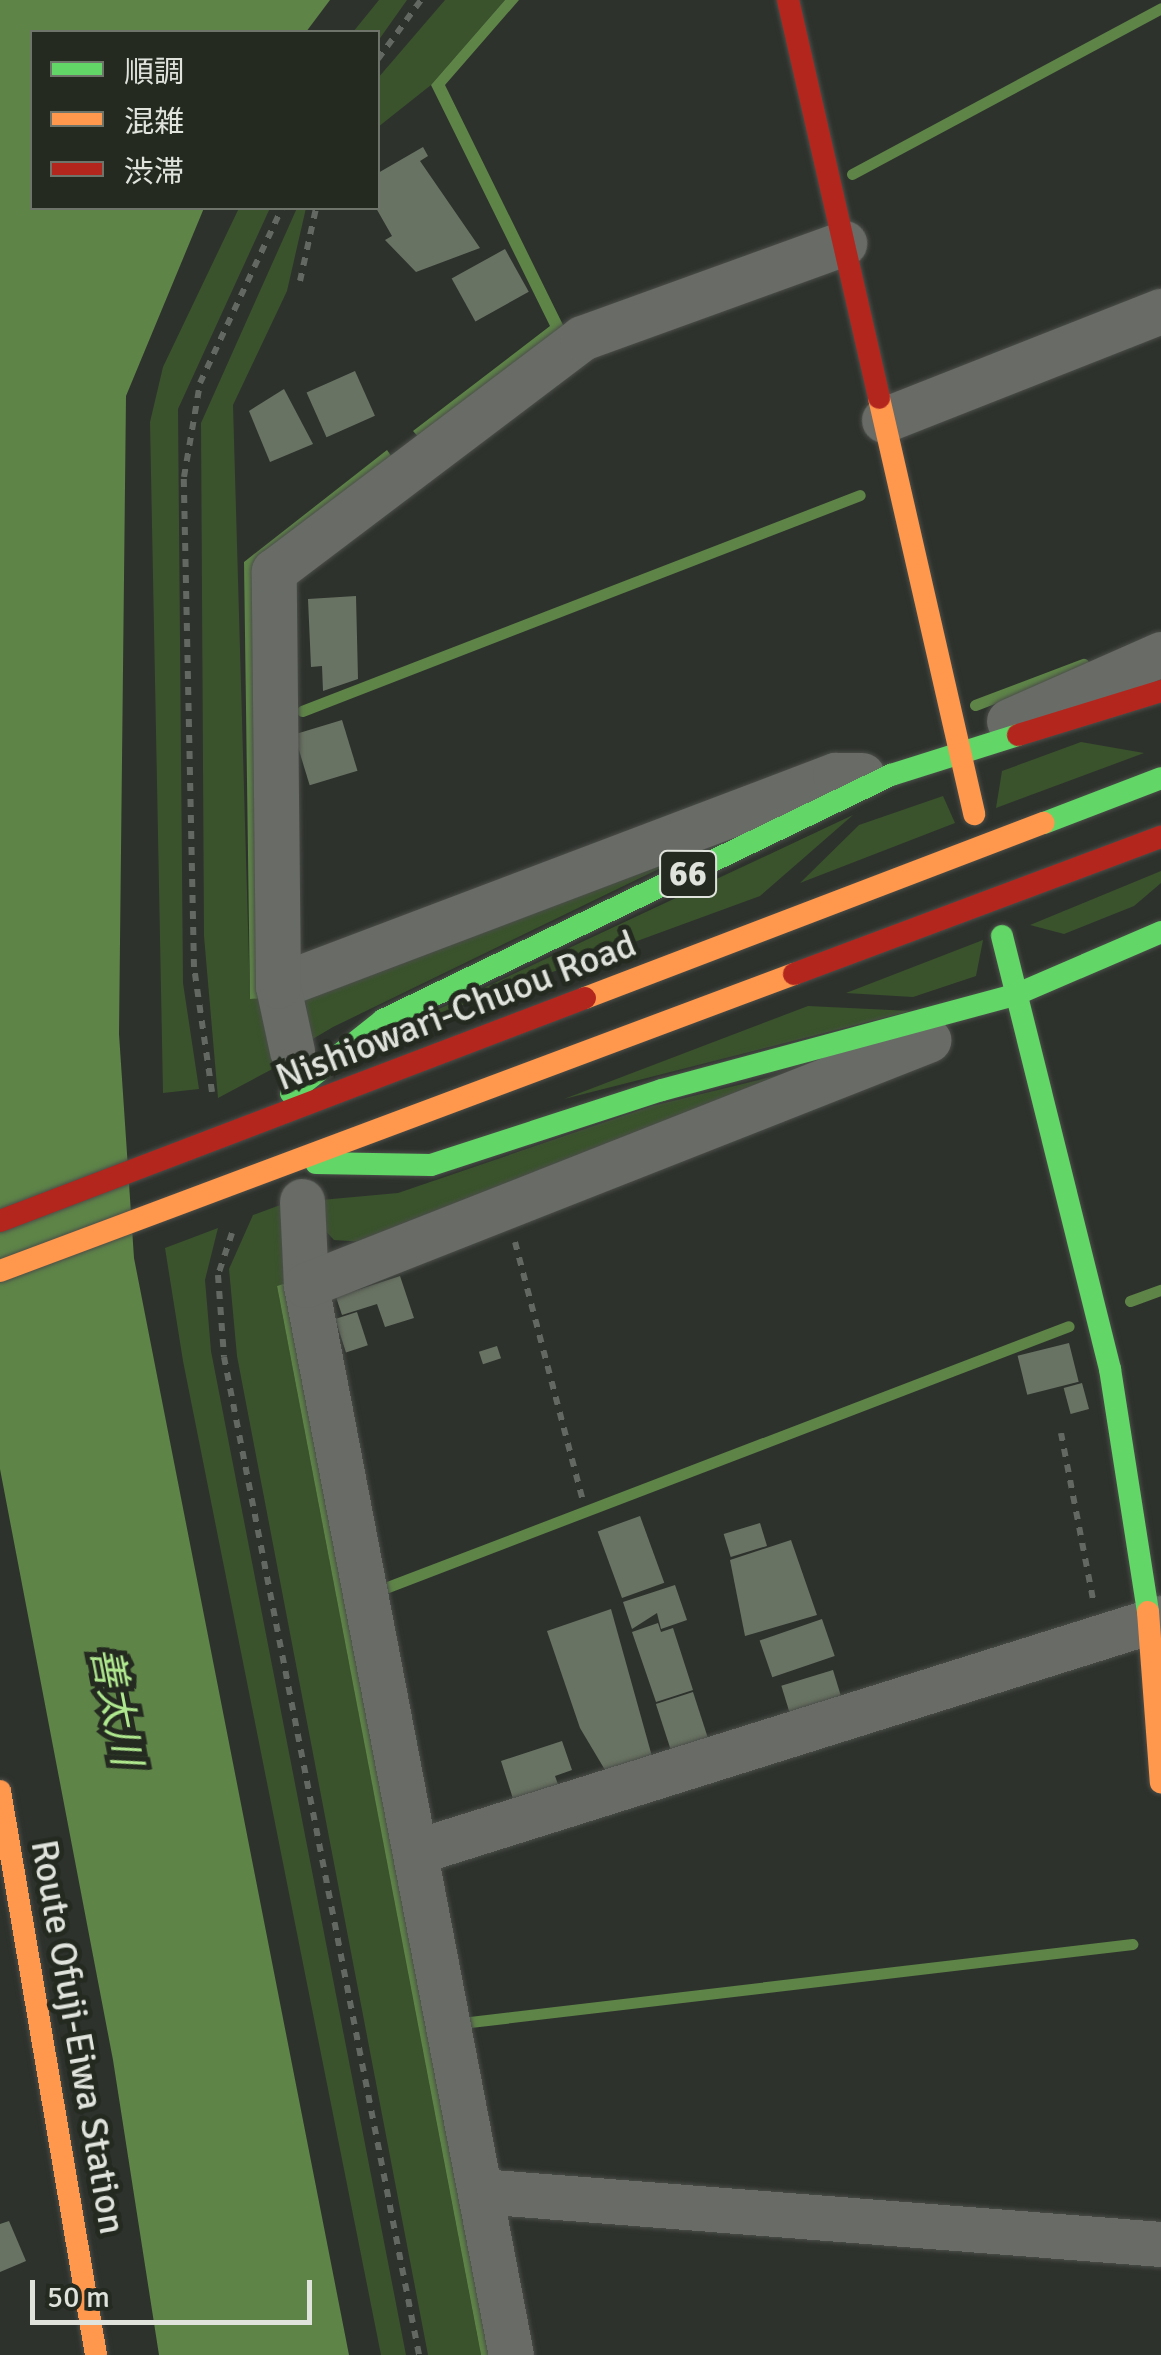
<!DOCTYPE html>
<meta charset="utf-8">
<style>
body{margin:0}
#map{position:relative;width:1161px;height:2355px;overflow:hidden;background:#2e322d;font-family:Signika,"Noto Sans JP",sans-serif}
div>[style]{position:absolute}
.green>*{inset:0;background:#3a532c}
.water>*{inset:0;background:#5e8448}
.stream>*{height:11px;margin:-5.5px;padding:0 5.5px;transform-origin:5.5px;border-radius:5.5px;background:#5e8448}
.building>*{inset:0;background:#697363;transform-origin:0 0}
.path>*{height:6px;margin-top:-3px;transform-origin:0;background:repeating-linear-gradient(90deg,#646863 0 8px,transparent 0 16px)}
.roads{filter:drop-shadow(0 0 2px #4b4e49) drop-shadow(0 0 2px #4b4e49)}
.street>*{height:45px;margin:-22.5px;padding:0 22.5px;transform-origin:22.5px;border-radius:22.5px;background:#686b66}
.fast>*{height:22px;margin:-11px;padding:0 11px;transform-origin:11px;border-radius:11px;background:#63d668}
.slow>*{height:22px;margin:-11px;padding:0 11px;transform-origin:11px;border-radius:11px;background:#ff974d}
.jam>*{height:22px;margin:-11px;padding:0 11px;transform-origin:11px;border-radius:11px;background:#b3261e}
span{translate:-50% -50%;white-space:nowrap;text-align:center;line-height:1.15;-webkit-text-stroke:10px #242a20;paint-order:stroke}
.shield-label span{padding:2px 8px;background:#242a20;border:2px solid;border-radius:8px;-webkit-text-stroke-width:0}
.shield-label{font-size:35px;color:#dfe3dc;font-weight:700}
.street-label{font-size:38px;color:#dfe3dc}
.water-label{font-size:40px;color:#afe88e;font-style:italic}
.legend{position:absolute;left:30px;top:30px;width:350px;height:180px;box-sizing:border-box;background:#242a20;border:2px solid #6f746b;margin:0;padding:12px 18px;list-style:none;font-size:30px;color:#dfe3dc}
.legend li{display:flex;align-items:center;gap:20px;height:50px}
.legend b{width:50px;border:2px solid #6f746b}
.scale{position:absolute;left:30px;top:2280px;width:282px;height:45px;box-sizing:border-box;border:5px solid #dfe3dc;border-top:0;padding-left:12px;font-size:30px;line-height:35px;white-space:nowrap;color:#dfe3dc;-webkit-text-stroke:8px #242a20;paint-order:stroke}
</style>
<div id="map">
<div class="green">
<div style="clip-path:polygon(379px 0,407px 0,378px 41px,378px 32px,353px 32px)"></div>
<div style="clip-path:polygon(445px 0,505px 0,431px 85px,378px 127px,378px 78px)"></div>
<div style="clip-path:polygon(239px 208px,270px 208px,178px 409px,183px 983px,199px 1089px,163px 1093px,150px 422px,163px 367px)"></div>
<div style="clip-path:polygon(297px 208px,306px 208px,287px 291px,233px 405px,250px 998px,265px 998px,278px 1066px,218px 1098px,204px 936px,201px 423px)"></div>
<div style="clip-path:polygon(1081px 742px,1144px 753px,996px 808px,1002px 771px)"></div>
<div style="clip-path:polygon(943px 796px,955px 823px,800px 883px,859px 825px)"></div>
<div style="clip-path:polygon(853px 815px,760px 896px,394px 1030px)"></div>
<div style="clip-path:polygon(741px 829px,333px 1027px,311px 1040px,305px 998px)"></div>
<div style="clip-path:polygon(1161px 871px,1161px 883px,1134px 906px,1064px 934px,1030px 925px)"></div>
<div style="clip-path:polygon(983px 940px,976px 976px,913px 997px,846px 993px)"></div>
<div style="clip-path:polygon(808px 1006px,911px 1011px,564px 1099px)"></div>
<div style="clip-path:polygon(821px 1065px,379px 1243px,334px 1240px,320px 1225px,321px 1200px,398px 1193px,652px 1106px)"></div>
<div style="clip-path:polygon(291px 1201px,289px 1282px,277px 1286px,481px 2355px,428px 2355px,237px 1356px,229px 1269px,253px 1215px)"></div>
<div style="clip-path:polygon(218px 1228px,205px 1280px,211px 1351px,406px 2355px,381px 2355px,183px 1361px,165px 1248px)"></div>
</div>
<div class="water">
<div style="clip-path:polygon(0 0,330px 0,306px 32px,32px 32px,32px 208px,204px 208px,126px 396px,119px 1034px,134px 1258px,349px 2355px,159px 2355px,113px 2060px,0 1469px)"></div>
<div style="clip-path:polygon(505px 0,519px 0,445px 85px,565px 329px,422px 441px,413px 431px,550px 326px,431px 85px)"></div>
<div style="clip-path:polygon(387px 450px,396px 463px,256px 568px,265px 998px,250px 999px,244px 562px)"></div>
<div style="clip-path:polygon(289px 1282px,500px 2355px,481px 2355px,277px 1286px)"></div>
</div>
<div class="stream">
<div style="left:852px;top:174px;width:351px;rotate:-28.2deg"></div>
<div style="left:975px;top:705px;width:116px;rotate:-20.8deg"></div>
<div style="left:302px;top:711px;width:598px;rotate:-21.16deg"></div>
<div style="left:1130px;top:1301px;width:33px;rotate:-20deg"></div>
<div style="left:385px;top:1588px;width:732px;rotate:-20.96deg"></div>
<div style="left:470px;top:2022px;width:667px;rotate:-6.72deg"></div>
</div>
<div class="building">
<div style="clip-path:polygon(423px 147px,428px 156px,420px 161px,480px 248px,416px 272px,385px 240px,392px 236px,376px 208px,378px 173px)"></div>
<div style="left:505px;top:249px;width:49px;height:61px;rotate:61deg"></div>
<div style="left:355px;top:371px;width:49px;height:53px;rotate:66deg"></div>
<div style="clip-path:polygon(284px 389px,313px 444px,270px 462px,249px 411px)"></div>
<div style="clip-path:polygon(356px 596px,358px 679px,323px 691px,322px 666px,311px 667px,308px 599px)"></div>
<div style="left:342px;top:720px;width:53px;height:50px;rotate:73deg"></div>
<div style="clip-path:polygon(400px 1276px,414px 1318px,385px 1327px,377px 1304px,342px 1315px,336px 1297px)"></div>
<div style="left:357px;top:1312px;width:35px;height:23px;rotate:72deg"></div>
<div style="left:1069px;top:1343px;width:40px;height:53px;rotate:76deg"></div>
<div style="left:497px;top:1346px;width:13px;height:19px;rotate:72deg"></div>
<div style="left:1082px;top:1383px;width:27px;height:19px;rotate:75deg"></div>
<div style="left:640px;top:1516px;width:71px;height:45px;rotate:70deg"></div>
<div style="left:760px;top:1523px;width:24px;height:38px;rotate:73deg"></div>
<div style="clip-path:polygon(791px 1540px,817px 1615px,745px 1636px,730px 1560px)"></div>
<div style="clip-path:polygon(675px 1585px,687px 1620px,661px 1629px,657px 1613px,632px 1629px,623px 1602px)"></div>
<div style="clip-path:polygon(611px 1609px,653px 1760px,608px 1775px,580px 1728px,547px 1631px)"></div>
<div style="left:822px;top:1619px;width:39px;height:66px;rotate:71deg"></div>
<div style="clip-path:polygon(658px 1623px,661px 1632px,673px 1628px,693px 1690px,656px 1702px,632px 1632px)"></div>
<div style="left:833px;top:1670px;width:30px;height:54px;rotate:73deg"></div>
<div style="left:693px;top:1692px;width:48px;height:39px;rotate:72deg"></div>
<div style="clip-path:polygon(562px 1741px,572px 1770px,555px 1776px,560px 1790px,515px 1805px,501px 1761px)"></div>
<div style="clip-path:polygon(9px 2221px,26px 2261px,0 2272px,0 2224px)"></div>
</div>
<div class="path">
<div style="left:378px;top:59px;width:73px;rotate:-53.9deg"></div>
<div style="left:300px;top:281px;width:75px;rotate:-77.6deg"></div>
<div style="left:212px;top:1092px;width:126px;rotate:-98.2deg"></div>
<div style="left:194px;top:967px;width:490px;rotate:-91.2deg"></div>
<div style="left:184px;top:477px;width:95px;rotate:-80.3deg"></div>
<div style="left:200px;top:383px;width:193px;rotate:-64.9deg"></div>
<div style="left:232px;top:1233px;width:44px;rotate:108.4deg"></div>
<div style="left:218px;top:1275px;width:82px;rotate:85.8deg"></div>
<div style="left:224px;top:1357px;width:1017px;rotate:78.94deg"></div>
<div style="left:515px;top:1242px;width:265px;rotate:75.3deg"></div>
<div style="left:1061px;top:1433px;width:169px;rotate:79.1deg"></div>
</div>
<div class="roads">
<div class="street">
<div style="left:884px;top:420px;width:298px;rotate:-21.5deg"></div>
<div style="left:1009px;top:721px;width:166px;rotate:-23.8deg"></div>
<div style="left:278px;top:986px;width:596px;rotate:-20.75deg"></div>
<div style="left:835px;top:775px;width:27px"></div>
<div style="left:292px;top:1051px;width:66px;rotate:-102.2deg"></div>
<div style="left:278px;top:986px;width:415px;rotate:-90.6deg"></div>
<div style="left:274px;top:571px;width:386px;rotate:-37.1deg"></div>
<div style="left:582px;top:338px;width:279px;rotate:-19.9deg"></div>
<div style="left:302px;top:1201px;width:84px;rotate:87.3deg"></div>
<div style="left:415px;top:1852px;width:782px;rotate:-17.42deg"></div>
<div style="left:480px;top:2191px;width:683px;rotate:4.45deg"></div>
<div style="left:511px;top:2355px;width:1089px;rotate:-100.85deg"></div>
<div style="left:306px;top:1285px;width:669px;rotate:-21.5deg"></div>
</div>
<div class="fast">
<div style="left:1044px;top:823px;width:125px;rotate:-21deg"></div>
<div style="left:1002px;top:936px;width:446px;rotate:76deg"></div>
<div style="left:1110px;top:1369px;width:246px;rotate:81.1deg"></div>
<div style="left:291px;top:1093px;width:117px;rotate:-38.4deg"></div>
<div style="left:383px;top:1020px;width:564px;rotate:-25.75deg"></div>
<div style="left:891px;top:775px;width:133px;rotate:-17.5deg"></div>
<div style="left:316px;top:1163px;width:115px;rotate:1deg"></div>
<div style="left:431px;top:1165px;width:243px;rotate:-18deg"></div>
<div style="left:662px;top:1090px;width:366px;rotate:-15.1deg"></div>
<div style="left:1015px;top:995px;width:159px;rotate:-23.3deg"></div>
</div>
<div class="slow">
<div style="left:879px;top:398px;width:427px;rotate:77.1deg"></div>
<div style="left:585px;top:998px;width:491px;rotate:-20.9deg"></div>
<div style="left:0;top:1271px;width:848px;rotate:-20.51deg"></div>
<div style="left:1148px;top:1612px;width:171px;rotate:85.7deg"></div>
<div style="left:0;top:1791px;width:572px;rotate:80.34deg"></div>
</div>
<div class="jam">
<div style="left:788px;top:0;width:408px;rotate:77.1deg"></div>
<div style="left:1018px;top:735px;width:150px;rotate:-17.1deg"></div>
<div style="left:794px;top:974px;width:392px;rotate:-20.5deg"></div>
<div style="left:0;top:1221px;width:626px;rotate:-20.87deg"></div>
</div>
</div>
<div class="shield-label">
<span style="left:688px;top:874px">66</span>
</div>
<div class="street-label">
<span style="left:456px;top:1011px;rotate:-21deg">Nishiowari-Chuou Road</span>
<span style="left:78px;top:2037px;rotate:80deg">Route Ofuji-Eiwa Station</span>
</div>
<div class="water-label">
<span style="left:116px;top:1706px;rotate:79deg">善太川</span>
</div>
<ul class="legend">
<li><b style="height:12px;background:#63d668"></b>順調</li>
<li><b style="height:12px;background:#ff974d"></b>混雑</li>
<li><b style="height:12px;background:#b3261e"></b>渋滞</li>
</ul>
<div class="scale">50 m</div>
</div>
